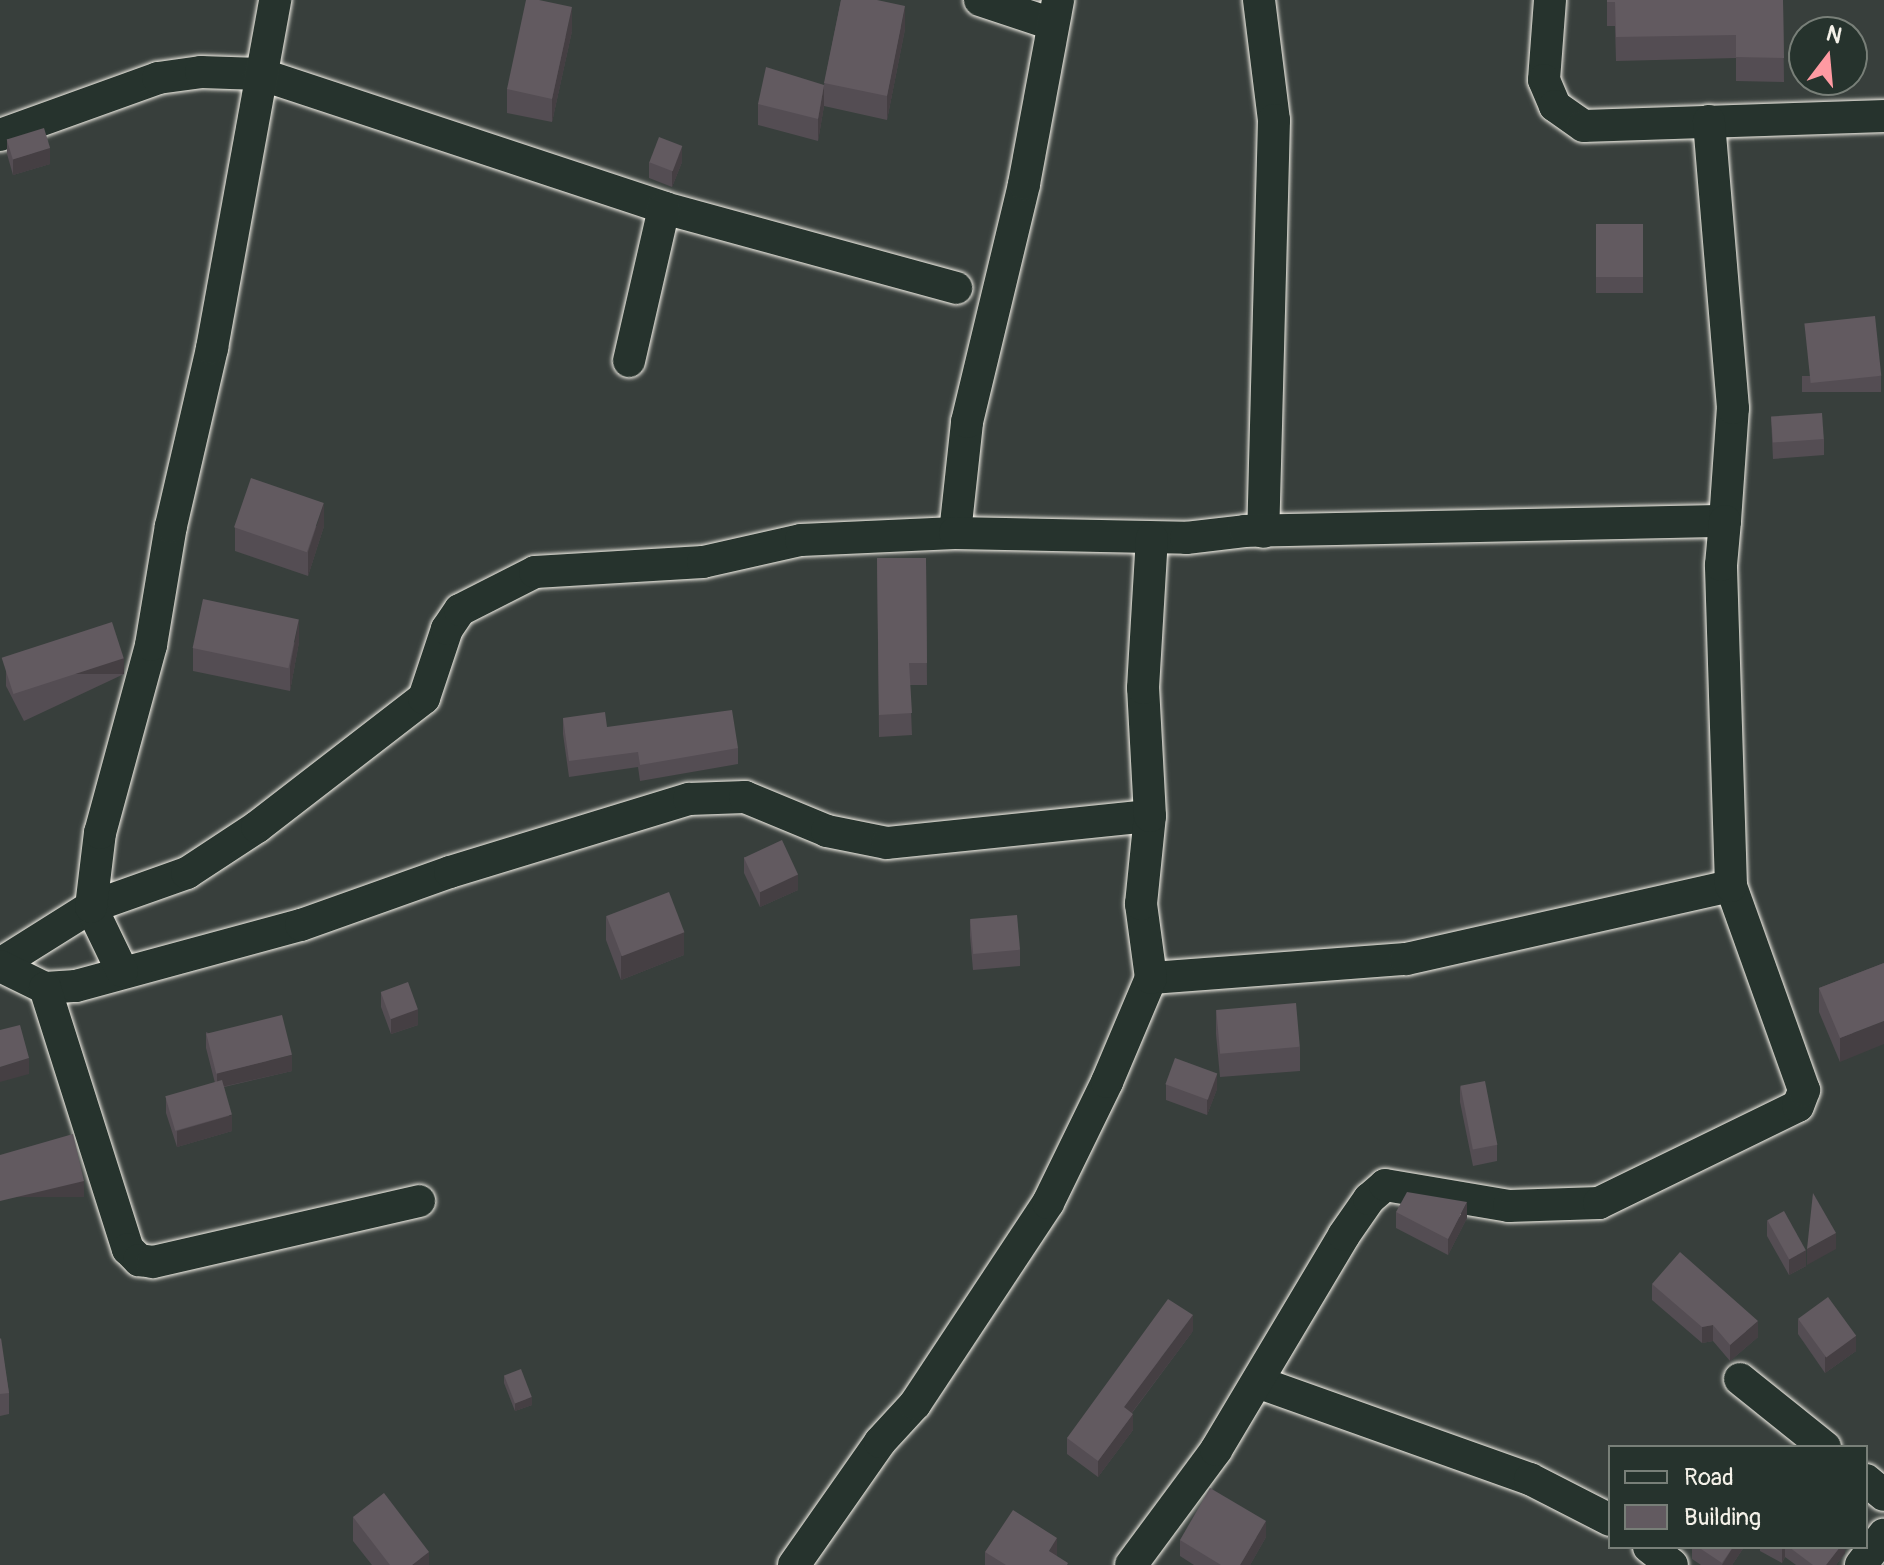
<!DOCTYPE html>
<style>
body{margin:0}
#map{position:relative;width:1884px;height:1565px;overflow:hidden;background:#383f3c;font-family:Pangolin,sans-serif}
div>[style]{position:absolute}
.roads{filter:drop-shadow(0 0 2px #f4f1e8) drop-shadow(0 0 2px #f4f1e8)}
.minor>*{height:32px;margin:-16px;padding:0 16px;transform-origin:16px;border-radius:16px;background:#26332d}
.wall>*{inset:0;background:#544d53;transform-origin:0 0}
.shaded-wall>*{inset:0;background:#453f43;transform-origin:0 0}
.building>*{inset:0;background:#625a60;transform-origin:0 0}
span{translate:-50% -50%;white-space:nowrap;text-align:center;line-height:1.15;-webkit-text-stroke:6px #26332d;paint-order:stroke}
.legend{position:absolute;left:1608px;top:1445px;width:260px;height:104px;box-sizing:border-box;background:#26332d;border:2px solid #787f78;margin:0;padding:10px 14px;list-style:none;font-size:24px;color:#f4f1e8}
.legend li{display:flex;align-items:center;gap:16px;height:40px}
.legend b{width:40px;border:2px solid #787f78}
.north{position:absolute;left:1788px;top:16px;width:80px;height:80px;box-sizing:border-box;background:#26332d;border:2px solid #787f78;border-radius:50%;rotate:16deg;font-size:22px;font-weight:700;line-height:32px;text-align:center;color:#f4f1e8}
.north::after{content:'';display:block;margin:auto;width:28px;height:36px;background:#ff9aa2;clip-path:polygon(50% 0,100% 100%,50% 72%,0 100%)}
</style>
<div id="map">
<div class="roads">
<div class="minor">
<div style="left:980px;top:0;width:76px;rotate:18.4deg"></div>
<div style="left:1259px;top:0;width:121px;rotate:82.9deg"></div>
<div style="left:1274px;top:120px;width:412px;rotate:91.5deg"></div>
<div style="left:1550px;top:0;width:80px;rotate:94.3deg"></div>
<div style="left:1544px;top:80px;width:28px;rotate:67deg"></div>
<div style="left:1555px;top:106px;width:35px;rotate:35deg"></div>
<div style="left:1584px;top:126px;width:300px;rotate:-1.9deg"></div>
<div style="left:0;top:135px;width:168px;rotate:-19.8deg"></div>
<div style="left:158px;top:78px;width:43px;rotate:-7.9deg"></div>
<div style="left:201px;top:72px;width:59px;rotate:1.9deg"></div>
<div style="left:260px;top:74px;width:426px;rotate:18.3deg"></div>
<div style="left:664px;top:208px;width:303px;rotate:15.3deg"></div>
<div style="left:629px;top:361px;width:157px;rotate:-77.1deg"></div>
<div style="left:955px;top:533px;width:112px;rotate:-83.8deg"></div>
<div style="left:967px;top:422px;width:245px;rotate:-76.5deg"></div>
<div style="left:1024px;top:184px;width:187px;rotate:-79.5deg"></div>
<div style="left:0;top:964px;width:107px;rotate:-32.1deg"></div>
<div style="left:91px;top:907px;width:102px;rotate:-19.5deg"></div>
<div style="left:187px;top:873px;width:84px;rotate:-33.3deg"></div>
<div style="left:257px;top:827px;width:211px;rotate:-37.7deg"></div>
<div style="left:424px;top:698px;width:73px;rotate:-71.6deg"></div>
<div style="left:447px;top:629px;width:23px;rotate:-56deg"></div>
<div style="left:460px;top:610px;width:84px;rotate:-26.9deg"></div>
<div style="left:535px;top:572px;width:168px;rotate:-3.4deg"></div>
<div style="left:703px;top:562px;width:100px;rotate:-12.7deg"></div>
<div style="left:801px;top:540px;width:154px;rotate:-2.6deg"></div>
<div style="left:955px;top:533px;width:231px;rotate:1.2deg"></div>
<div style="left:1186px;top:538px;width:59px;rotate:-6.8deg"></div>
<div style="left:1245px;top:531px;width:480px;rotate:-1.2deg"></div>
<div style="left:1725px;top:521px;width:113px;rotate:-86deg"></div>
<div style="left:1733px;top:408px;width:288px;rotate:-94.8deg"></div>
<div style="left:0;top:966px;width:50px;rotate:26.1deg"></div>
<div style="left:45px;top:988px;width:31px;rotate:-4deg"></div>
<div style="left:76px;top:986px;width:233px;rotate:-15.2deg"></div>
<div style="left:301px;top:925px;width:158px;rotate:-19.6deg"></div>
<div style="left:450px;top:872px;width:250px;rotate:-17deg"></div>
<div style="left:689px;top:799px;width:56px;rotate:-2deg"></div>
<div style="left:745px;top:797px;width:89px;rotate:22.5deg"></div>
<div style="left:827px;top:831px;width:61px;rotate:11.3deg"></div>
<div style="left:887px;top:843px;width:264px;rotate:-5.9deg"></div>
<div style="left:122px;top:971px;width:71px;rotate:-115.8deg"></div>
<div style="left:91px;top:907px;width:75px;rotate:-83.1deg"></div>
<div style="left:100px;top:833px;width:195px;rotate:-74.8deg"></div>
<div style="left:151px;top:645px;width:121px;rotate:-80.5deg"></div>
<div style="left:171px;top:526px;width:183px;rotate:-77deg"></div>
<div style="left:212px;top:348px;width:354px;rotate:-79.7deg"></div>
<div style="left:1151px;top:978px;width:256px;rotate:-4.3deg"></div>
<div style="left:1406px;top:959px;width:333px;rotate:-12.7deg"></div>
<div style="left:45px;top:988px;width:274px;rotate:72.4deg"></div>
<div style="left:128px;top:1249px;width:16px;rotate:45deg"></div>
<div style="left:139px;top:1260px;width:14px;rotate:8deg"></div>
<div style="left:153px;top:1262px;width:273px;rotate:-12.9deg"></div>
<div style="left:1740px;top:1379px;width:109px;rotate:38.7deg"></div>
<div style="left:1260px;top:1383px;width:287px;rotate:19.6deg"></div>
<div style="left:1530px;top:1479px;width:90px;rotate:27.1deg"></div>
<div style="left:1866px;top:1480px;width:23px;rotate:40deg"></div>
<div style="left:1649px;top:1547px;width:29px;rotate:38deg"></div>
<div style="left:794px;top:1565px;width:150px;rotate:-55deg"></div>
<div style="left:880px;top:1442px;width:52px;rotate:-47.4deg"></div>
<div style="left:915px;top:1404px;width:241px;rotate:-56.5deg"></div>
<div style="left:1048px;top:1203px;width:135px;rotate:-64deg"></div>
<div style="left:1107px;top:1082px;width:113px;rotate:-67.1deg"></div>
<div style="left:1151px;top:978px;width:75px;rotate:-97.7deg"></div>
<div style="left:1141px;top:904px;width:88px;rotate:-84.2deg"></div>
<div style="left:1150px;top:816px;width:128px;rotate:-93.1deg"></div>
<div style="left:1143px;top:688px;width:150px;rotate:-86.6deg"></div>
<div style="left:1131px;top:1565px;width:143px;rotate:-53.5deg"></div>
<div style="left:1216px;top:1450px;width:250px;rotate:-59.2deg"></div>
<div style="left:1344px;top:1235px;width:44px;rotate:-55.2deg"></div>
<div style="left:1369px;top:1199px;width:21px;rotate:-41deg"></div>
<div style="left:1385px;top:1185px;width:126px;rotate:9.6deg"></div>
<div style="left:1509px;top:1206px;width:90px;rotate:-1.9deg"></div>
<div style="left:1599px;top:1203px;width:221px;rotate:-26deg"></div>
<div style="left:1798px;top:1106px;width:17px;rotate:-69deg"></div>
<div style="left:1804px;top:1090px;width:217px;rotate:-109.7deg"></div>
<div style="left:1731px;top:886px;width:321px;rotate:-91.8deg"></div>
<div style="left:1721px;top:565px;width:44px;rotate:-84.8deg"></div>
<div style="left:1861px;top:1565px;width:38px;rotate:-53deg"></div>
</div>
</div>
<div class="wall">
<div style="clip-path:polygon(841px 0,905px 29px,887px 120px,824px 106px,818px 141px,758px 125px,758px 104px,824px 85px)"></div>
<div style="clip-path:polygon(1607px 0,1783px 0,1784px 82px,1736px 81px,1736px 58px,1616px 61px,1615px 26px,1607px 26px)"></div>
<div style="clip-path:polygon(572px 31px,552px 122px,507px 113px,507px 89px)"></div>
<div style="clip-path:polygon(7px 139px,50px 164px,13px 175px,7px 154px)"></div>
<div style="clip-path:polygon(649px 162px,682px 162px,672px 187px,649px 178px)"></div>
<div style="left:1596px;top:224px;width:47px;height:69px"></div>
<div style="left:1881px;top:376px;width:16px;height:79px;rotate:90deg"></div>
<div style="clip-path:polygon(1771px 417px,1824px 439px,1824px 455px,1773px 459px)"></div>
<div style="clip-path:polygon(324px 526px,308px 576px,235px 551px,235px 527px)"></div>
<div style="clip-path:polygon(877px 558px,926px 558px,927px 685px,910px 685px,912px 735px,879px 737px)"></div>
<div style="clip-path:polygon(299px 642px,290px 691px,193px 671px,193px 648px)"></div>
<div style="clip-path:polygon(6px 670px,124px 674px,24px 721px,6px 686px)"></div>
<div style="clip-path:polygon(563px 718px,607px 727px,738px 748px,738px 764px,640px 781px,638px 767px,569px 777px,563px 734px)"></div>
<div style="clip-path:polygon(744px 857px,798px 890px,760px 907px,744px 873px)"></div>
<div style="clip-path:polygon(606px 916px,684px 955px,621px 980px,606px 940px)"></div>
<div style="clip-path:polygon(970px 920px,1020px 950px,1020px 966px,973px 970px,970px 936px)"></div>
<div style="clip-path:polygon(1884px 963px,1840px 1062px,1819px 1012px,1819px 988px)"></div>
<div style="clip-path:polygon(381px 992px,418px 1025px,391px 1034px,381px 1007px)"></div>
<div style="clip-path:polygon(1216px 1010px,1300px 1047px,1300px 1071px,1220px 1077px,1216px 1034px)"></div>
<div style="clip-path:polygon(206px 1032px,292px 1071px,224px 1087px,232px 1131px,177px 1147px,166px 1113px,166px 1097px,215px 1083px,206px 1048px)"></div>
<div style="clip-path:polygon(1166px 1084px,1217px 1089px,1207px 1115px,1166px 1100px)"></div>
<div style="clip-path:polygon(1460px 1086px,1497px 1145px,1497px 1161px,1473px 1166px,1460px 1102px)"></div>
<div style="clip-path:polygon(1396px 1212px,1467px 1218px,1448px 1255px,1396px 1228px)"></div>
<div style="clip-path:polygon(1767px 1220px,1806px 1266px,1789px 1275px,1767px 1236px)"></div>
<div style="clip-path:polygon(1652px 1284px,1758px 1337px,1730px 1361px,1713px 1341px,1702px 1343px,1652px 1300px)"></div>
<div style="clip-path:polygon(1798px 1319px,1856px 1351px,1825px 1373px,1798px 1334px)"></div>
<div style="clip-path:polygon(1193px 1331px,1132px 1413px,1133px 1430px,1098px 1477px,1067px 1454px,1067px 1438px)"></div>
<div style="clip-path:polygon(0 1339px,9px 1393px,9px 1414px,0 1416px)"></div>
<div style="clip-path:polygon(504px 1375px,532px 1405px,515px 1411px,504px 1383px)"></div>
<div style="clip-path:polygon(353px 1517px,429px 1565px,372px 1565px,353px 1541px)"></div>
<div style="clip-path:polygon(1266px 1537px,1250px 1565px,1194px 1565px,1180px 1556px,1180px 1540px)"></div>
<div style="clip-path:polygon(1692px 1547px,1744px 1547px,1732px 1565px,1701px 1565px,1692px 1559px)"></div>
<div style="clip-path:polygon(1760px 1547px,1845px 1547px,1845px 1553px,1836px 1565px,1796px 1565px,1785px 1557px,1782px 1563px,1760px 1551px)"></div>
<div style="clip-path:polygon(985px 1552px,1068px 1565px,985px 1565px)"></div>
</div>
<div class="shaded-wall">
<div style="clip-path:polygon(905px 6px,905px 29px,887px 120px,887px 96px)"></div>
<div style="clip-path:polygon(572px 7px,572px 31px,552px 122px,552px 99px)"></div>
<div style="clip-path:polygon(824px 85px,824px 106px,818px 141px,818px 119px)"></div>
<div style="clip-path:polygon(682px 146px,682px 162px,672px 187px,672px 171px)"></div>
<div style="clip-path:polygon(50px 148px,50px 164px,13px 175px,13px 159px)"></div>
<div style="clip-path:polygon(324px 503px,324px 526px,308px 576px,308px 552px)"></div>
<div style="clip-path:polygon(299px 619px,299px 642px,290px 691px,290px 667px)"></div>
<div style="left:124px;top:658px;width:16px;height:110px;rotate:90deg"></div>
<div style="clip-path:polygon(798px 874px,798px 890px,760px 907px,760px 891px)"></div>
<div style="clip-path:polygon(684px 932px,684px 955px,621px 980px,621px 956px)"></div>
<div style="clip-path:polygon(418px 1009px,418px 1025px,391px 1034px,391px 1018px)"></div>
<div style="clip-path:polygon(1884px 1021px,1884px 1044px,1840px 1062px,1840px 1038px)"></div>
<div style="clip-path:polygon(292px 1055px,292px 1071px,217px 1088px,217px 1073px)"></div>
<div style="clip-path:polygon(29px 1058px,29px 1074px,0 1082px,0 1067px)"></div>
<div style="clip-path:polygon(1217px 1073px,1217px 1089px,1207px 1115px,1207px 1099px)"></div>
<div style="clip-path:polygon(232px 1115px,232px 1131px,177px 1147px,177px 1131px)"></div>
<div style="left:84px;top:1181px;width:16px;height:86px;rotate:90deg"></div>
<div style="clip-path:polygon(1467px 1202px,1467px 1218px,1448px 1255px,1448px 1239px)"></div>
<div style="clip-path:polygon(1836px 1233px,1836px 1249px,1807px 1265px,1807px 1249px)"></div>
<div style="clip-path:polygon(1806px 1250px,1806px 1266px,1789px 1275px,1789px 1259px)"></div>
<div style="clip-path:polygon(1193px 1315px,1193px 1331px,1124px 1423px,1124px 1407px)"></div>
<div style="clip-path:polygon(1758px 1321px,1758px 1337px,1730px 1361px,1730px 1345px)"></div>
<div style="clip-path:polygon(1713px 1325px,1713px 1341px,1702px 1343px,1702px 1327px)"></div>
<div style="clip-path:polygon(1856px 1336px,1856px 1351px,1825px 1373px,1825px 1357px)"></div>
<div style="clip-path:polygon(532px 1397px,532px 1405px,515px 1411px,515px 1403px)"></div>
<div style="clip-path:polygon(1133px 1414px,1133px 1430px,1098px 1477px,1098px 1461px)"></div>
<div style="clip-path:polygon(1266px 1521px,1266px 1537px,1250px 1565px,1240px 1565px)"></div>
<div style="clip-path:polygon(1057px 1538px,1057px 1562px,1049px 1551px)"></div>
<div style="clip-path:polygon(1733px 1547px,1744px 1547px,1732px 1565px,1722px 1565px)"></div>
<div style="clip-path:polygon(1783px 1547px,1785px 1547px,1785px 1557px,1782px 1563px,1782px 1550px)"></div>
<div style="clip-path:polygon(1840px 1547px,1845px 1547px,1845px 1553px,1836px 1565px,1826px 1565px)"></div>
<div style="clip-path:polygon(429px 1552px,429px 1565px,412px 1565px)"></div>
</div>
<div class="building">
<div style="clip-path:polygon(526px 0,539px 0,572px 7px,552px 99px,507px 89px)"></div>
<div style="clip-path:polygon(841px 0,877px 0,905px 6px,887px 96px,824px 83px)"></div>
<div style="clip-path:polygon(1607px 0,1783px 0,1784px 58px,1736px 57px,1736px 35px,1616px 37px,1615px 2px,1607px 2px)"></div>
<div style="clip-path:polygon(766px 67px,824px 85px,818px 119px,758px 104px)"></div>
<div style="left:44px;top:128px;width:21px;height:39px;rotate:73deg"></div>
<div style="left:659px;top:137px;width:25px;height:27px;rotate:21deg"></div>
<div style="left:1596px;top:224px;width:47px;height:53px"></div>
<div style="left:1875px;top:316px;width:60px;height:71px;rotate:84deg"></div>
<div style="left:1822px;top:413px;width:26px;height:51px;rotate:86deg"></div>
<div style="left:251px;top:478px;width:77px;height:52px;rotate:19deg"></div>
<div style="clip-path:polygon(877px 558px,926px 558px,927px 663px,909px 663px,912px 713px,879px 715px)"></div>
<div style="left:203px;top:599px;width:98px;height:50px;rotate:12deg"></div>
<div style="left:112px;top:622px;width:38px;height:116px;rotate:72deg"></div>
<div style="clip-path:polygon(732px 710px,738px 748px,640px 765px,638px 752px,569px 761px,563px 718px,605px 712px,607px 727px)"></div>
<div style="left:782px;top:840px;width:38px;height:42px;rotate:65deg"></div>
<div style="left:669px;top:892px;width:43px;height:67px;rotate:69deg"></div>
<div style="left:1017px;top:915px;width:35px;height:47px;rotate:85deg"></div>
<div style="clip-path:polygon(1884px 963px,1884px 1021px,1840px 1038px,1819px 988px)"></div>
<div style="left:408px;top:982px;width:29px;height:29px;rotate:70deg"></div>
<div style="left:1296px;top:1003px;width:44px;height:80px;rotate:85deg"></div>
<div style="left:282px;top:1015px;width:41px;height:78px;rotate:76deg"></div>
<div style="clip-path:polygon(20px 1025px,29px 1058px,0 1067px,0 1030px)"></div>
<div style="left:1175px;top:1058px;width:45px;height:28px;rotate:20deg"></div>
<div style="left:222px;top:1080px;width:36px;height:59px;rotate:74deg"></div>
<div style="left:1485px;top:1081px;width:65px;height:25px;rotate:79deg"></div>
<div style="clip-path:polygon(73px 1134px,84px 1181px,0 1201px,0 1155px)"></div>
<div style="clip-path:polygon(1407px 1192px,1467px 1202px,1448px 1239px,1396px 1212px)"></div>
<div style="clip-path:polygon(1813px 1193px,1836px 1233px,1807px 1249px)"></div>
<div style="left:1784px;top:1211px;width:45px;height:19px;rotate:61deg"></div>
<div style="clip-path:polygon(1680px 1252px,1758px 1321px,1730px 1345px,1713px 1325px,1702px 1327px,1652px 1284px)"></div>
<div style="left:1828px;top:1297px;width:48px;height:37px;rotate:54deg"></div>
<div style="clip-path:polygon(1168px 1299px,1193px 1315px,1124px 1407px,1133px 1414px,1098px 1461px,1067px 1438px)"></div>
<div style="clip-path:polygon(1px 1338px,9px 1393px,0 1394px,0 1339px)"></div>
<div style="left:521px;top:1369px;width:30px;height:18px;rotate:69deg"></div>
<div style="clip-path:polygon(1210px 1488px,1266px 1521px,1240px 1565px,1221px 1565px,1180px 1540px)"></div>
<div style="clip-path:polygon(384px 1493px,429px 1552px,412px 1565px,390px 1565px,353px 1517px)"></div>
<div style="clip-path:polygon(1013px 1510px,1057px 1538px,1049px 1551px,1068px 1563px,1067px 1565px,1006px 1565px,985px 1552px)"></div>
<div style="clip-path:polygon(1698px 1547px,1733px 1547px,1722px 1563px)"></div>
<div style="clip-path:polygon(1789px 1547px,1840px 1547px,1826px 1565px,1813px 1565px)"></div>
</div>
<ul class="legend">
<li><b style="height:10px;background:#26332d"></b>Road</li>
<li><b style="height:22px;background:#625a60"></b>Building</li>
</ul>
<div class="north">N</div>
</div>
